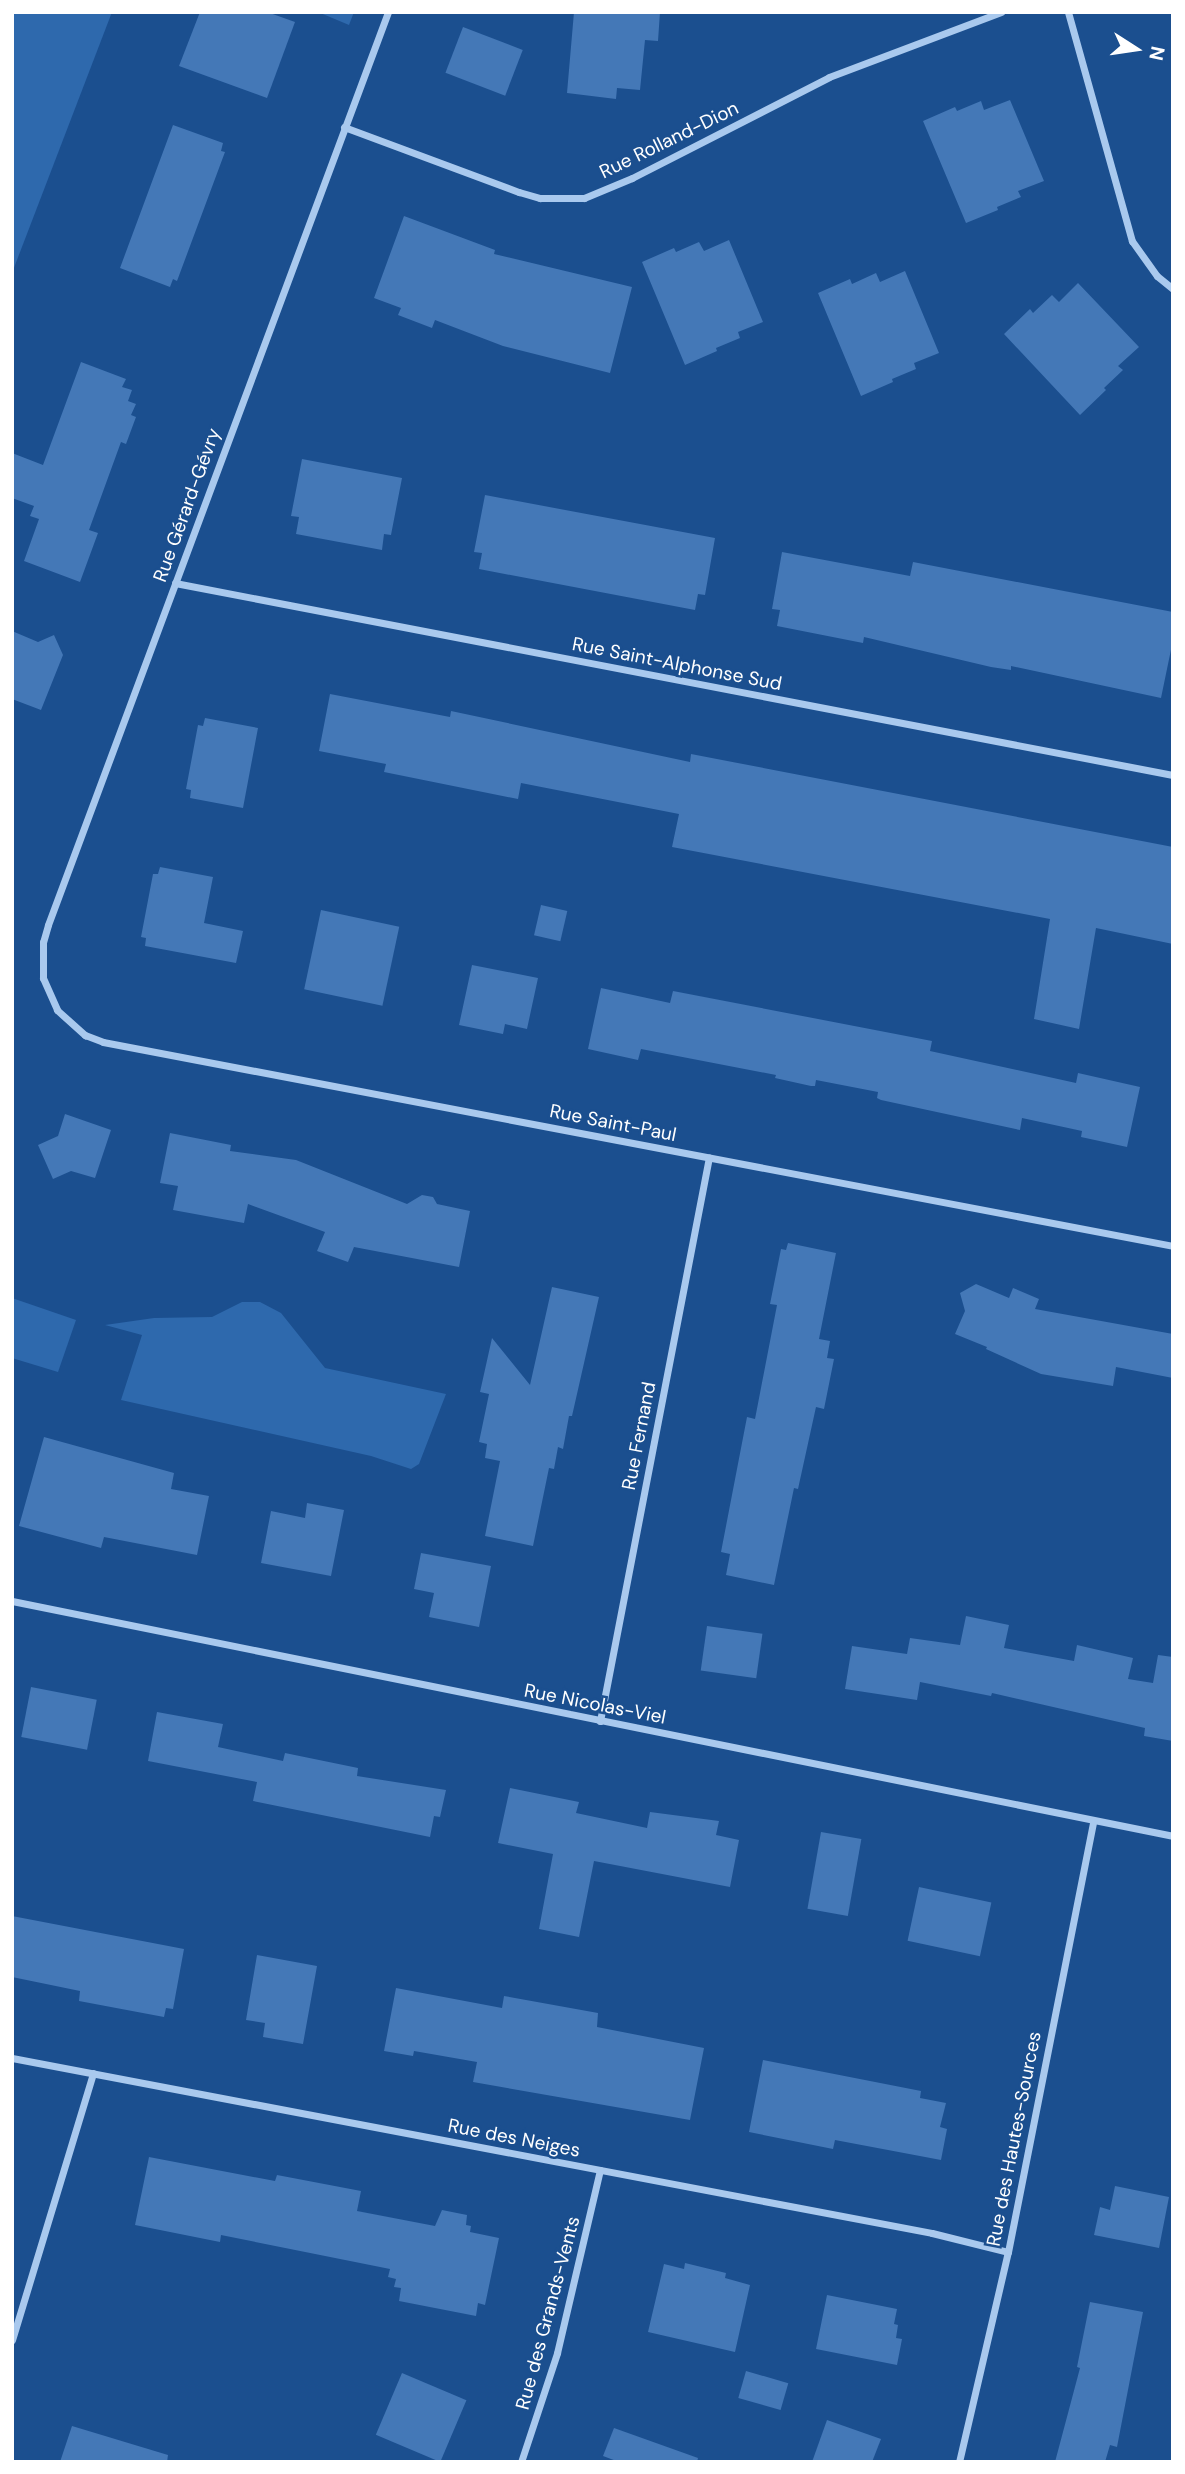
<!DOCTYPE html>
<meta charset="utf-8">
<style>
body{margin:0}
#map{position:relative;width:1185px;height:2474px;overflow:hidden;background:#1b4f8f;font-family:"DM Sans",sans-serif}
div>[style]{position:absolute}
.green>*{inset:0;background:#2e69ad}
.building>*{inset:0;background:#4478b7;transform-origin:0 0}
.minor>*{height:7px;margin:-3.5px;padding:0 3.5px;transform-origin:3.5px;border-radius:3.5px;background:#a9c9ee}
span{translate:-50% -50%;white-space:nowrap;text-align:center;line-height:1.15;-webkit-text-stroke:5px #1b4f8f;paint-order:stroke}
.street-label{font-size:19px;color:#fff}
.frame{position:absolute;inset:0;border:14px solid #fff;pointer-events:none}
.north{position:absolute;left:1101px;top:14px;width:70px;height:70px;-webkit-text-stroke:5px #1b4f8f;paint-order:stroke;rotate:102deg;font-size:19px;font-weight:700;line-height:28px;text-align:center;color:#fff}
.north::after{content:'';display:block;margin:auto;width:24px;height:32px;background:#fff;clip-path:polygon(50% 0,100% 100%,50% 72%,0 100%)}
</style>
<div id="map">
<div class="green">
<div style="clip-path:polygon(12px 12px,112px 12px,12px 273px)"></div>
<div style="clip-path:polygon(318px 12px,354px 12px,349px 25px)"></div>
<div style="clip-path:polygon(12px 1298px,76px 1320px,58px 1372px,12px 1358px)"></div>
<div style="clip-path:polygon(242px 1302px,260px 1302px,281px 1313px,325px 1368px,446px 1394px,419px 1464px,411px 1469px,371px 1456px,121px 1400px,142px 1335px,105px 1325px,154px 1318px,212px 1317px)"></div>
</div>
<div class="building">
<div style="clip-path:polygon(200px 12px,267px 12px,295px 22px,267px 98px,179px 66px)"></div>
<div style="clip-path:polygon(574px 12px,660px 12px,658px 41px,645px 40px,640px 90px,617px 88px,616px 99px,567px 93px)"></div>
<div style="left:463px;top:27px;width:64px;height:49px;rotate:21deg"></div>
<div style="clip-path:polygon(1010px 100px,1044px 181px,1018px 191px,1021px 197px,997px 207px,998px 210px,966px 223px,923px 121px,955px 107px,957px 111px,981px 101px,984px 110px)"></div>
<div style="clip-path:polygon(173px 125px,223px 143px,221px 151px,225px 152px,177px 281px,173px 279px,170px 287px,120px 268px)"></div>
<div style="clip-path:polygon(404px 216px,495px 250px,494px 254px,632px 287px,610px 373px,503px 346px,435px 320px,432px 328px,398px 315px,401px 308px,374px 298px)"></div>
<div style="clip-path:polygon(729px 240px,763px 322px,738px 332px,740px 338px,716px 348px,717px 351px,685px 365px,642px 262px,674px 248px,676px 252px,699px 242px,704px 251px)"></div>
<div style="clip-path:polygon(905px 271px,939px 353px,914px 363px,916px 369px,892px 379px,893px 382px,861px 396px,818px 293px,850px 279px,852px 284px,876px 273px,880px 282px)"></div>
<div style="clip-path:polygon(1078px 283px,1139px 347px,1118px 366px,1123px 370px,1104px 388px,1106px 390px,1080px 415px,1004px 334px,1030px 309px,1033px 313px,1052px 295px,1059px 302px)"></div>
<div style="clip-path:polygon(81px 362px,126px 379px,122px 387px,132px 390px,128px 401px,136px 404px,131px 415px,136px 417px,126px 444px,121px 442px,89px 530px,98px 533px,80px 582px,24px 561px,39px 519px,30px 516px,34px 506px,12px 498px,12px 453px,43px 465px)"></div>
<div style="clip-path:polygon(302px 459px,402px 478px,391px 535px,384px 534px,382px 550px,296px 534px,299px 517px,291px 516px)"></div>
<div style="clip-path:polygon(485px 495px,715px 538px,705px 595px,698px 594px,695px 610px,479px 569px,482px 553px,474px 552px)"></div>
<div style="clip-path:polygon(782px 552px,910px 576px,913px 562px,1173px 612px,1173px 640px,1161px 698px,1011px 666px,1011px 670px,991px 667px,864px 637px,863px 643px,777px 626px,780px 610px,772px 609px)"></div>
<div style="clip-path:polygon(12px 631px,38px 642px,54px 635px,63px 655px,41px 710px,12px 699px)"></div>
<div style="clip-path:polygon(330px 694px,450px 717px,451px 711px,690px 762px,691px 754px,1173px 847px,1173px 944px,1096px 928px,1079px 1029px,1034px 1019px,1050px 919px,672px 847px,679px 814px,521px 783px,518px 799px,384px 772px,386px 764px,319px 751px)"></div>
<div style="clip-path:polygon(205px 718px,258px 728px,243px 808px,190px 798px,191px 790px,186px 789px,198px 725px,203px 726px)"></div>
<div style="clip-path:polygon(160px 867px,213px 877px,204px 923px,243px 931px,236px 963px,145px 946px,146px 938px,141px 937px,153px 874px,158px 874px)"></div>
<div style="left:541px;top:905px;width:27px;height:31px;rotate:13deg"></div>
<div style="left:321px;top:910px;width:80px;height:81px;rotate:12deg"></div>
<div style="clip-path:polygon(472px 965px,538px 978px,527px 1029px,505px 1024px,503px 1034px,459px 1025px)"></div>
<div style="clip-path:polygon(601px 988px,670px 1003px,673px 991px,932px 1041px,930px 1051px,1076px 1083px,1078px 1073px,1140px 1087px,1127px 1147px,1081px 1137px,1082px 1131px,1022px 1118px,1020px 1130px,881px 1100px,877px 1098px,878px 1092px,816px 1080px,815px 1086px,811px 1086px,775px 1078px,776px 1075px,641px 1049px,638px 1060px,588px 1049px)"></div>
<div style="clip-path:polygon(65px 1114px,111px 1130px,95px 1178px,71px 1171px,53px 1179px,38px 1145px,58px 1136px)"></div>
<div style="clip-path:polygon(170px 1133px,231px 1145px,230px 1151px,296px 1160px,407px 1204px,422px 1195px,433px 1197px,437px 1204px,470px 1211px,459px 1267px,354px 1247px,348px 1262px,317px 1251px,325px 1232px,248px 1204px,244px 1223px,173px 1210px,178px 1186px,160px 1183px)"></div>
<div style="clip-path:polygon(788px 1243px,836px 1253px,819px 1339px,830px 1341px,827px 1358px,834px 1359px,824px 1409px,816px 1407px,798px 1489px,794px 1488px,774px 1585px,726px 1575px,730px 1554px,721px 1552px,747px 1417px,755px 1419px,777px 1305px,770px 1304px,781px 1249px,786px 1250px)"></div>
<div style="clip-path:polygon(976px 1284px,1009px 1298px,1013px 1288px,1039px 1299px,1035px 1309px,1173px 1334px,1173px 1378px,1116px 1367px,1113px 1386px,1041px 1374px,986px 1349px,987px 1347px,955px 1334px,965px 1311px,960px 1293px)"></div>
<div style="clip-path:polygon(552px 1287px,599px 1297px,572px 1416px,569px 1416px,563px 1449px,558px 1447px,554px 1469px,549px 1468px,533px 1546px,485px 1536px,500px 1461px,485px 1458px,487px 1444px,479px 1442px,489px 1394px,480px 1392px,492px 1338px,530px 1385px)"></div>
<div style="clip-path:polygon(44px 1437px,174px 1473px,171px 1489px,209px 1496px,197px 1555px,104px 1537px,101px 1548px,19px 1526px)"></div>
<div style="clip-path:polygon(307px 1503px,344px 1510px,331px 1576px,261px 1563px,271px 1511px,305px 1518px)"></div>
<div style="clip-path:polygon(421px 1553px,491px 1566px,479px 1627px,429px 1617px,434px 1593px,414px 1589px)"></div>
<div style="clip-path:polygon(966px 1616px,1009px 1625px,1004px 1648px,1074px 1661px,1077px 1645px,1133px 1658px,1128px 1679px,1153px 1683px,1158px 1655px,1173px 1657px,1173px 1741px,1144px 1736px,1145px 1728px,992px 1693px,991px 1696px,920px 1682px,917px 1700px,845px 1689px,852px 1646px,907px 1654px,910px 1638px,960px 1645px)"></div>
<div style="left:707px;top:1626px;width:56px;height:45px;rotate:8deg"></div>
<div style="left:31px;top:1687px;width:67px;height:51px;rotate:11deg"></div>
<div style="clip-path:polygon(157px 1712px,223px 1724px,218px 1747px,283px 1761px,285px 1753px,358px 1768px,357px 1776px,446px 1790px,440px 1817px,434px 1816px,430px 1837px,253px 1801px,257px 1782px,148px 1761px)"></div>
<div style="clip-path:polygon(510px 1788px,579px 1802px,576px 1813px,647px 1828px,650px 1812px,719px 1821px,716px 1835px,739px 1840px,730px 1887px,594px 1861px,579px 1937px,539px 1929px,553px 1854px,498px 1843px)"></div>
<div style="left:821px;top:1832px;width:41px;height:78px;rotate:10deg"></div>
<div style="left:919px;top:1887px;width:74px;height:55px;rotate:12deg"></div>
<div style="clip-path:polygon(12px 1916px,184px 1949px,173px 2009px,166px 2008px,164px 2017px,79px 2001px,80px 1991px,12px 1977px)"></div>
<div style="clip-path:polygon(257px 1955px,317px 1966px,303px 2044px,263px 2037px,265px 2023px,246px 2020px)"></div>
<div style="clip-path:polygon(396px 1988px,502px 2008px,504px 1996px,598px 2013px,597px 2027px,704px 2048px,690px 2120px,473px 2082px,477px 2062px,414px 2051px,413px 2056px,384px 2051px)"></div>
<div style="clip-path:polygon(763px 2060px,921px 2091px,920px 2098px,946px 2103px,940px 2127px,947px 2129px,941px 2160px,835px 2140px,833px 2149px,749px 2132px)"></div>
<div style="clip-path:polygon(149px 2157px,275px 2181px,277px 2175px,361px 2191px,357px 2211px,435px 2226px,442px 2210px,467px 2215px,466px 2225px,471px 2226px,470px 2232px,499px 2238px,485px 2305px,478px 2303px,476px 2316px,399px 2301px,401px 2288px,394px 2287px,396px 2279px,388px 2277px,390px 2269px,221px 2235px,220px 2242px,135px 2225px)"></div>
<div style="clip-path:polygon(1115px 2186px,1169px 2197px,1159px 2248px,1094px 2235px,1100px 2207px,1110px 2210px)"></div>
<div style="clip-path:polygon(685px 2263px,726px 2273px,725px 2278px,750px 2285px,735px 2352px,648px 2332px,664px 2264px,684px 2269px)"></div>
<div style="clip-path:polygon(827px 2295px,897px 2309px,894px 2324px,898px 2325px,896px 2338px,902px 2339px,897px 2365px,816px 2349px)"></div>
<div style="clip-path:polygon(1090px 2302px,1143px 2312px,1117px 2447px,1110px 2445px,1105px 2462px,1055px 2462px,1080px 2368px,1077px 2367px)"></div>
<div style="left:746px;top:2371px;width:44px;height:28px;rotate:16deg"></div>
<div style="left:402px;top:2373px;width:70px;height:67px;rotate:23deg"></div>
<div style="clip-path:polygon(827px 2420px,881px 2439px,872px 2462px,812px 2462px)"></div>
<div style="clip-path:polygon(72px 2426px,168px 2455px,167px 2462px,60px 2462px)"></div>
<div style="clip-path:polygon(614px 2428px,698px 2458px,697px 2462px,619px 2462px,603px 2456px)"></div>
</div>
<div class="minor">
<div style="left:388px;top:12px;width:974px;rotate:110.43deg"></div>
<div style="left:48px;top:925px;width:18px;rotate:106deg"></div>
<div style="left:43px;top:942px;width:36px;rotate:90deg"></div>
<div style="left:43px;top:978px;width:35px;rotate:66deg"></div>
<div style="left:57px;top:1010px;width:38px;rotate:42deg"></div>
<div style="left:85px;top:1035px;width:19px;rotate:21deg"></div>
<div style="left:103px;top:1042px;width:1089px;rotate:10.79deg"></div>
<div style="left:1068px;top:12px;width:238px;rotate:74.4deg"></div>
<div style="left:1132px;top:241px;width:43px;rotate:54.5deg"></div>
<div style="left:1157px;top:276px;width:21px;rotate:39deg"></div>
<div style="left:344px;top:127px;width:187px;rotate:20.4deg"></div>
<div style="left:519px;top:192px;width:22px;rotate:16deg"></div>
<div style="left:540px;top:198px;width:44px"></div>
<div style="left:584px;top:198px;width:52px;rotate:-22.6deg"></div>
<div style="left:632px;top:178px;width:221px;rotate:-27.1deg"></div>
<div style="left:829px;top:77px;width:184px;rotate:-20.7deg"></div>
<div style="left:175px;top:583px;width:1016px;rotate:10.89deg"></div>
<div style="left:12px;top:1601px;width:1185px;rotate:11.44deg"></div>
<div style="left:600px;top:1721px;width:574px;rotate:-79.06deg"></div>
<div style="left:12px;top:2058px;width:936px;rotate:10.77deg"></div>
<div style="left:932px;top:2233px;width:78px;rotate:14deg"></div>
<div style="left:12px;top:2340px;width:279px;rotate:-73.1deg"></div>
<div style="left:521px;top:2462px;width:115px;rotate:-71.7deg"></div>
<div style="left:557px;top:2353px;width:188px;rotate:-76.8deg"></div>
<div style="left:959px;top:2462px;width:216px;rotate:-76.9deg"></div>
<div style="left:1008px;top:2252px;width:439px;rotate:-78.8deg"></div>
</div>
<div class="street-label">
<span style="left:669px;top:140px;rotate:-26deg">Rue Rolland-Dion</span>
<span style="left:187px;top:505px;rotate:-70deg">Rue Gérard-Gévry</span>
<span style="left:677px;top:664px;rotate:11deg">Rue Saint-Alphonse Sud</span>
<span style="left:613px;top:1123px;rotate:11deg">Rue Saint-Paul</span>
<span style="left:639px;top:1436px;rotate:-79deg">Rue Fernand</span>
<span style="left:595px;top:1704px;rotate:11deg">Rue Nicolas-Viel</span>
<span style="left:514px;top:2138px;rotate:11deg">Rue des Neiges</span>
<span style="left:1014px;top:2139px;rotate:-79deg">Rue des Hautes-Sources</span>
<span style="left:548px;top:2313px;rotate:-75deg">Rue des Grands-Vents</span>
</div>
<div class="frame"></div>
<div class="north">N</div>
</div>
